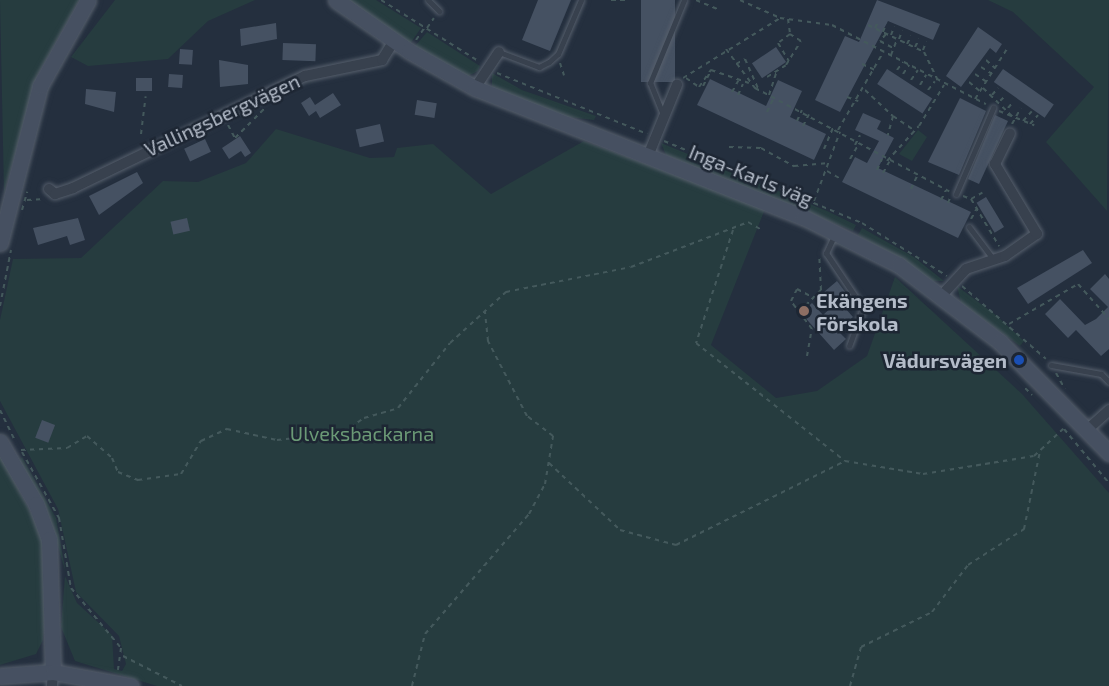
<!DOCTYPE html>
<meta charset="utf-8">
<style>
body{margin:0}
#map{position:relative;width:1109px;height:686px;overflow:hidden;background:#242f3e;font-family:"Exo 2",sans-serif}
div>[style]{position:absolute}
.green>*{inset:0;background:#263c3f}
.building>*{inset:0;background:#455162;transform-origin:0 0}
.path>*{height:2px;margin-top:-1px;transform-origin:0;background:repeating-linear-gradient(90deg,#44595c 0 4.5px,transparent 0 9px)}
.roads{filter:drop-shadow(0 0 2px #565f6c) drop-shadow(0 0 2px #565f6c)}
.lane>*{height:5px;margin:-2.5px;padding:0 2.5px;transform-origin:2.5px;border-radius:2.5px;background:#38414e}
.street>*{height:10px;margin:-5px;padding:0 5px;transform-origin:5px;border-radius:5px;background:#38414e}
.secondary>*{height:15px;margin:-7.5px;padding:0 7.5px;transform-origin:7.5px;border-radius:7.5px;background:#465061}
.dots>*{width:16px;height:16px;translate:-50% -50%;box-sizing:border-box;border:3px solid #1d2633;border-radius:50%}
span{translate:-50% -50%;white-space:nowrap;text-align:center;line-height:1.15;-webkit-text-stroke:5px #1d2633;paint-order:stroke}
.street-label{font-size:20px;color:#b4bcc9}
.poi-label{font-size:20px;color:#b4bcc9;font-weight:700}
.left{translate:0 -50%;text-align:left}
.right{translate:-100% -50%;text-align:right}
.park-label{font-size:20px;color:#6b9a76}
</style>
<div id="map">
<div class="green">
<div style="clip-path:polygon(0 0,79px 0,37px 76px,4px 193px)"></div>
<div style="clip-path:polygon(115px 0,255px 0,208px 21px,168px 59px,88px 66px,71px 57px)"></div>
<div style="clip-path:polygon(345px 0,376px 0,421px 28px,410px 44px)"></div>
<div style="clip-path:polygon(988px 0,1109px 0,1107px 211px,1046px 142px,1094px 87px,1013px 12px)"></div>
<div style="clip-path:polygon(427px 32px,480px 66px,478px 71px,466px 77px,415px 46px)"></div>
<div style="clip-path:polygon(492px 73px,522px 90px,596px 116px,594px 120px,560px 116px,492px 87px)"></div>
<div style="clip-path:polygon(276px 129px,370px 158px,394px 157px,397px 148px,433px 144px,491px 194px,584px 141px,765px 209px,711px 345px,776px 398px,817px 391px,867px 356px,895px 277px,1022px 394px,1109px 493px,1109px 686px,157px 686px,75px 661px,61px 627px,65px 576px,77px 603px,112px 635px,114px 669px,122px 671px,126px 664px,119px 636px,76px 592px,58px 509px,0 401px,0 320px,13px 259px,81px 258px,163px 181px,198px 182px,246px 163px)"></div>
<div style="clip-path:polygon(918px 130px,927px 137px,912px 161px,899px 154px)"></div>
<div style="clip-path:polygon(661px 143px,827px 211px,856px 225px,853px 231px,666px 155px)"></div>
<div style="clip-path:polygon(862px 228px,914px 257px,944px 281px,933px 281px,858px 235px)"></div>
<div style="clip-path:polygon(957px 286px,997px 316px,1024px 341px,1020px 346px,961px 303px)"></div>
<div style="clip-path:polygon(0 455px,41px 532px,47px 598px,43px 640px,36px 654px,0 665px)"></div>
<div style="clip-path:polygon(22px 457px,56px 518px,66px 573px,46px 507px,19px 461px)"></div>
</div>
<div class="building">
<div style="clip-path:polygon(538px 0,571px 0,550px 51px,522px 40px)"></div>
<div style="left:641px;top:0;width:34px;height:82px"></div>
<div style="clip-path:polygon(877px 0,940px 24px,933px 40px,888px 21px,840px 112px,815px 100px,845px 36px,859px 42px)"></div>
<div style="clip-path:polygon(276px 23px,277px 39px,241px 46px,240px 29px)"></div>
<div style="clip-path:polygon(978px 27px,1002px 44px,996px 53px,990px 48px,961px 87px,946px 76px)"></div>
<div style="left:283px;top:43px;width:33px;height:17px;rotate:2deg"></div>
<div style="left:776px;top:47px;width:18px;height:29px;rotate:56deg"></div>
<div style="left:180px;top:49px;width:13px;height:15px;rotate:4deg"></div>
<div style="clip-path:polygon(219px 60px,248px 65px,248px 84px,220px 87px)"></div>
<div style="left:887px;top:69px;width:54px;height:18px;rotate:33deg"></div>
<div style="left:1003px;top:69px;width:62px;height:16px;rotate:35deg"></div>
<div style="left:169px;top:74px;width:14px;height:13px;rotate:4deg"></div>
<div style="left:136px;top:78px;width:16px;height:13px"></div>
<div style="clip-path:polygon(710px 79px,766px 106px,778px 80px,802px 91px,790px 117px,826px 134px,814px 160px,697px 105px)"></div>
<div style="clip-path:polygon(86px 89px,116px 92px,114px 112px,85px 104px)"></div>
<div style="clip-path:polygon(333px 93px,341px 105px,320px 118px,316px 111px,309px 116px,301px 103px,310px 97px,315px 105px)"></div>
<div style="clip-path:polygon(960px 98px,986px 111px,959px 175px,928px 162px)"></div>
<div style="left:417px;top:100px;width:20px;height:15px;rotate:9deg"></div>
<div style="clip-path:polygon(863px 113px,881px 121px,877px 129px,894px 138px,878px 168px,971px 212px,958px 238px,842px 182px,855px 157px,867px 163px,879px 141px,855px 130px)"></div>
<div style="clip-path:polygon(995px 115px,1008px 121px,979px 184px,968px 179px)"></div>
<div style="left:380px;top:124px;width:18px;height:25px;rotate:77deg"></div>
<div style="clip-path:polygon(240px 136px,251px 153px,245px 157px,241px 151px,229px 159px,222px 148px)"></div>
<div style="left:205px;top:139px;width:14px;height:23px;rotate:65deg"></div>
<div style="clip-path:polygon(137px 172px,143px 183px,99px 215px,89px 196px)"></div>
<div style="left:986px;top:197px;width:35px;height:11px;rotate:59deg"></div>
<div style="clip-path:polygon(78px 218px,85px 240px,70px 245px,67px 236px,38px 245px,33px 228px)"></div>
<div style="left:187px;top:218px;width:13px;height:17px;rotate:77deg"></div>
<div style="clip-path:polygon(1083px 250px,1092px 263px,1028px 304px,1017px 288px)"></div>
<div style="clip-path:polygon(1105px 274px,1109px 279px,1109px 349px,1101px 356px,1076px 330px,1068px 338px,1045px 314px,1060px 299px,1085px 325px,1096px 319px,1108px 307px,1090px 289px)"></div>
<div style="clip-path:polygon(837px 281px,852px 301px,845px 308px,853px 317px,838px 331px,846px 339px,834px 350px,801px 313px,812px 303px,823px 315px,835px 304px,824px 292px)"></div>
<div style="left:42px;top:420px;width:14px;height:19px;rotate:21deg"></div>
</div>
<div class="path">
<div style="left:381px;top:0;width:117px;rotate:32.1deg"></div>
<div style="left:611px;top:0;width:14px"></div>
<div style="left:696px;top:0;width:25px;rotate:23deg"></div>
<div style="left:740px;top:0;width:44px;rotate:24.2deg"></div>
<div style="left:780px;top:18px;width:52px;rotate:7.7deg"></div>
<div style="left:832px;top:25px;width:173px;rotate:27.2deg"></div>
<div style="left:788px;top:19px;width:15px;rotate:82deg"></div>
<div style="left:790px;top:34px;width:15px;rotate:143deg"></div>
<div style="left:778px;top:43px;width:21px;rotate:59deg"></div>
<div style="left:868px;top:25px;width:62px;rotate:25.7deg"></div>
<div style="left:924px;top:52px;width:34px;rotate:64deg"></div>
<div style="left:427px;top:28px;width:12px;rotate:-55deg"></div>
<div style="left:875px;top:28px;width:9px;rotate:-63deg"></div>
<div style="left:883px;top:32px;width:9px;rotate:-69deg"></div>
<div style="left:886px;top:34px;width:9px;rotate:131deg"></div>
<div style="left:880px;top:41px;width:15px;rotate:28deg"></div>
<div style="left:891px;top:35px;width:9px;rotate:-69deg"></div>
<div style="left:899px;top:39px;width:9px;rotate:-69deg"></div>
<div style="left:416px;top:40px;width:16px;rotate:-55deg"></div>
<div style="left:907px;top:44px;width:9px;rotate:-63deg"></div>
<div style="left:915px;top:47px;width:9px;rotate:-63deg"></div>
<div style="left:726px;top:49px;width:49px;rotate:53.4deg"></div>
<div style="left:755px;top:88px;width:220px;rotate:28deg"></div>
<div style="left:923px;top:50px;width:9px;rotate:-69deg"></div>
<div style="left:891px;top:55px;width:17px;rotate:-69deg"></div>
<div style="left:986px;top:60px;width:12px;rotate:42deg"></div>
<div style="left:560px;top:63px;width:13px;rotate:72deg"></div>
<div style="left:736px;top:64px;width:10px;rotate:-29deg"></div>
<div style="left:745px;top:59px;width:34px;rotate:66deg"></div>
<div style="left:862px;top:64px;width:14px;rotate:25deg"></div>
<div style="left:981px;top:67px;width:13px;rotate:32deg"></div>
<div style="left:897px;top:70px;width:10px;rotate:-53deg"></div>
<div style="left:497px;top:73px;width:162px;rotate:22.1deg"></div>
<div style="left:903px;top:74px;width:11px;rotate:-56deg"></div>
<div style="left:975px;top:74px;width:14px;rotate:34deg"></div>
<div style="left:767px;top:77px;width:22px;rotate:-32deg"></div>
<div style="left:786px;top:65px;width:28px;rotate:-58deg"></div>
<div style="left:801px;top:41px;width:13px;rotate:-148deg"></div>
<div style="left:683px;top:78px;width:114px;rotate:-31.7deg"></div>
<div style="left:686px;top:78px;width:16px;rotate:35deg"></div>
<div style="left:699px;top:87px;width:21px;rotate:-55deg"></div>
<div style="left:711px;top:70px;width:40px;rotate:18.9deg"></div>
<div style="left:911px;top:80px;width:12px;rotate:-55deg"></div>
<div style="left:969px;top:82px;width:16px;rotate:40deg"></div>
<div style="left:920px;top:85px;width:12px;rotate:-59deg"></div>
<div style="left:703px;top:86px;width:18px;rotate:-63deg"></div>
<div style="left:983px;top:88px;width:43px;rotate:44.1deg"></div>
<div style="left:865px;top:90px;width:38px;rotate:43deg"></div>
<div style="left:893px;top:116px;width:20px;rotate:105deg"></div>
<div style="left:928px;top:90px;width:11px;rotate:-52deg"></div>
<div style="left:732px;top:92px;width:13px;rotate:-61deg"></div>
<div style="left:738px;top:95px;width:12px;rotate:-66deg"></div>
<div style="left:769px;top:95px;width:23px;rotate:-72deg"></div>
<div style="left:992px;top:95px;width:9px;rotate:-49deg"></div>
<div style="left:847px;top:97px;width:12px;rotate:20deg"></div>
<div style="left:975px;top:99px;width:59px;rotate:-57.4deg"></div>
<div style="left:1000px;top:101px;width:8px;rotate:-45deg"></div>
<div style="left:1008px;top:108px;width:8px;rotate:-50deg"></div>
<div style="left:999px;top:111px;width:38px;rotate:22deg"></div>
<div style="left:767px;top:112px;width:17px;rotate:-65deg"></div>
<div style="left:893px;top:116px;width:27px;rotate:34deg"></div>
<div style="left:797px;top:121px;width:12px;rotate:-66deg"></div>
<div style="left:1023px;top:121px;width:13px;rotate:-48deg"></div>
<div style="left:1012px;top:124px;width:18px;rotate:-61deg"></div>
<div style="left:1030px;top:124px;width:12px;rotate:-48deg"></div>
<div style="left:228px;top:125px;width:15px;rotate:62deg"></div>
<div style="left:235px;top:138px;width:42px;rotate:-45deg"></div>
<div style="left:803px;top:126px;width:13px;rotate:-63deg"></div>
<div style="left:838px;top:130px;width:91px;rotate:-59.8deg"></div>
<div style="left:141px;top:134px;width:38px;rotate:-83deg"></div>
<div style="left:664px;top:141px;width:214px;rotate:22.5deg"></div>
<div style="left:862px;top:223px;width:100px;rotate:31.9deg"></div>
<div style="left:855px;top:145px;width:11px;rotate:-63deg"></div>
<div style="left:729px;top:147px;width:32px;rotate:2deg"></div>
<div style="left:761px;top:148px;width:38px;rotate:29deg"></div>
<div style="left:794px;top:166px;width:35px;rotate:-5deg"></div>
<div style="left:824px;top:149px;width:25px;rotate:-67deg"></div>
<div style="left:850px;top:159px;width:14px;rotate:-60deg"></div>
<div style="left:887px;top:161px;width:47px;rotate:-47.6deg"></div>
<div style="left:919px;top:126px;width:48px;rotate:-58.6deg"></div>
<div style="left:877px;top:170px;width:12px;rotate:-66deg"></div>
<div style="left:827px;top:171px;width:14px;rotate:30deg"></div>
<div style="left:883px;top:173px;width:13px;rotate:-61deg"></div>
<div style="left:911px;top:189px;width:14px;rotate:-65deg"></div>
<div style="left:963px;top:196px;width:9px;rotate:21deg"></div>
<div style="left:971px;top:199px;width:55px;rotate:59.2deg"></div>
<div style="left:971px;top:199px;width:13px;rotate:-29deg"></div>
<div style="left:27px;top:200px;width:18px;rotate:-3deg"></div>
<div style="left:941px;top:200px;width:11px;rotate:-63deg"></div>
<div style="left:814px;top:201px;width:74px;rotate:-69.4deg"></div>
<div style="left:948px;top:203px;width:5px;rotate:-68deg"></div>
<div style="left:22px;top:210px;width:19px;rotate:-74deg"></div>
<div style="left:971px;top:219px;width:13px;rotate:-61deg"></div>
<div style="left:733px;top:230px;width:119px;rotate:108.1deg"></div>
<div style="left:696px;top:343px;width:190px;rotate:38.4deg"></div>
<div style="left:845px;top:461px;width:79px;rotate:9.5deg"></div>
<div style="left:923px;top:474px;width:112px;rotate:-9.2deg"></div>
<div style="left:1034px;top:456px;width:40px;rotate:-43deg"></div>
<div style="left:962px;top:286px;width:111px;rotate:41deg"></div>
<div style="left:0;top:306px;width:57px;rotate:-78.9deg"></div>
<div style="left:799px;top:312px;width:31px;rotate:-45deg"></div>
<div style="left:821px;top:290px;width:34px;rotate:-93deg"></div>
<div style="left:1009px;top:324px;width:80px;rotate:-30.1deg"></div>
<div style="left:1078px;top:284px;width:47px;rotate:48.5deg"></div>
<div style="left:807px;top:356px;width:27px;rotate:-80deg"></div>
<div style="left:812px;top:329px;width:35px;rotate:-127deg"></div>
<div style="left:791px;top:301px;width:13px;rotate:-63deg"></div>
<div style="left:797px;top:289px;width:19px;rotate:28deg"></div>
<div style="left:1056px;top:373px;width:18px;rotate:61deg"></div>
<div style="left:1025px;top:388px;width:10px;rotate:45deg"></div>
<div style="left:0;top:410px;width:32px;rotate:64deg"></div>
<div style="left:1064px;top:429px;width:70px;rotate:50.2deg"></div>
<div style="left:21px;top:450px;width:46px;rotate:-2.5deg"></div>
<div style="left:67px;top:448px;width:23px;rotate:-31deg"></div>
<div style="left:87px;top:436px;width:33px;rotate:41deg"></div>
<div style="left:112px;top:458px;width:15px;rotate:67deg"></div>
<div style="left:118px;top:472px;width:22px;rotate:22deg"></div>
<div style="left:138px;top:480px;width:43px;rotate:-7.9deg"></div>
<div style="left:181px;top:474px;width:39px;rotate:-59deg"></div>
<div style="left:201px;top:441px;width:29px;rotate:-25deg"></div>
<div style="left:227px;top:429px;width:51px;rotate:12.4deg"></div>
<div style="left:277px;top:440px;width:66px;rotate:-6.1deg"></div>
<div style="left:343px;top:433px;width:26px;rotate:-36deg"></div>
<div style="left:364px;top:418px;width:35px;rotate:-16deg"></div>
<div style="left:398px;top:408px;width:83px;rotate:-51.3deg"></div>
<div style="left:450px;top:343px;width:76px;rotate:-42.3deg"></div>
<div style="left:506px;top:292px;width:127px;rotate:-11.3deg"></div>
<div style="left:631px;top:267px;width:125px;rotate:-21deg"></div>
<div style="left:748px;top:222px;width:14px;rotate:30deg"></div>
<div style="left:22px;top:452px;width:76px;rotate:60.7deg"></div>
<div style="left:59px;top:518px;width:71px;rotate:80.3deg"></div>
<div style="left:71px;top:588px;width:78px;rotate:50.2deg"></div>
<div style="left:121px;top:648px;width:22px;rotate:98deg"></div>
<div style="left:549px;top:463px;width:98px;rotate:43.3deg"></div>
<div style="left:620px;top:530px;width:58px;rotate:15deg"></div>
<div style="left:676px;top:545px;width:189px;rotate:-26.4deg"></div>
<div style="left:123px;top:656px;width:66px;rotate:27deg"></div>
<div style="left:412px;top:686px;width:54px;rotate:-76deg"></div>
<div style="left:425px;top:634px;width:159px;rotate:-49.1deg"></div>
<div style="left:529px;top:514px;width:34px;rotate:-62deg"></div>
<div style="left:545px;top:484px;width:49px;rotate:-80.5deg"></div>
<div style="left:553px;top:436px;width:33px;rotate:-142deg"></div>
<div style="left:527px;top:416px;width:85px;rotate:-117.5deg"></div>
<div style="left:488px;top:341px;width:30px;rotate:-96deg"></div>
<div style="left:850px;top:686px;width:41px;rotate:-74.2deg"></div>
<div style="left:861px;top:647px;width:79px;rotate:-26.2deg"></div>
<div style="left:932px;top:612px;width:59px;rotate:-52.5deg"></div>
<div style="left:968px;top:565px;width:67px;rotate:-32.7deg"></div>
<div style="left:1024px;top:529px;width:80px;rotate:-78.4deg"></div>
</div>
<div class="roads">
<div class="lane">
<div style="left:428px;top:0;width:16px;rotate:45deg"></div>
<div style="left:499px;top:52px;width:43px;rotate:20.6deg"></div>
<div style="left:539px;top:67px;width:11px;rotate:-27deg"></div>
<div style="left:549px;top:62px;width:12px;rotate:-42deg"></div>
<div style="left:558px;top:54px;width:59px;rotate:-66.9deg"></div>
<div style="left:664px;top:117px;width:37px;rotate:-112deg"></div>
<div style="left:650px;top:83px;width:90px;rotate:-67.7deg"></div>
<div style="left:956px;top:194px;width:94px;rotate:-66.7deg"></div>
<div style="left:969px;top:227px;width:41px;rotate:52.9deg"></div>
<div style="left:834px;top:236px;width:19px;rotate:115deg"></div>
<div style="left:826px;top:253px;width:66px;rotate:56.1deg"></div>
<div style="left:863px;top:308px;width:40px;rotate:110.2deg"></div>
<div style="left:1051px;top:365px;width:51px;rotate:10.2deg"></div>
<div style="left:1101px;top:374px;width:11px;rotate:45deg"></div>
</div>
<div class="street">
<div style="left:475px;top:88px;width:43px;rotate:-56.3deg"></div>
<div style="left:648px;top:156px;width:77px;rotate:-67.8deg"></div>
<div style="left:49px;top:189px;width:8px;rotate:40deg"></div>
<div style="left:55px;top:194px;width:19px;rotate:-18deg"></div>
<div style="left:73px;top:188px;width:258px;rotate:-25.8deg"></div>
<div style="left:305px;top:76px;width:79px;rotate:-11.7deg"></div>
<div style="left:382px;top:60px;width:22px;rotate:-58deg"></div>
<div style="left:942px;top:295px;width:35px;rotate:-47deg"></div>
<div style="left:966px;top:269px;width:41px;rotate:-18.4deg"></div>
<div style="left:1005px;top:256px;width:39px;rotate:-35deg"></div>
<div style="left:1037px;top:234px;width:82px;rotate:-121deg"></div>
<div style="left:995px;top:164px;width:34px;rotate:-64deg"></div>
<div style="left:1087px;top:430px;width:30px;rotate:-42deg"></div>
<div style="left:52px;top:686px;width:14px;rotate:-86deg"></div>
</div>
<div class="secondary">
<div style="left:336px;top:0;width:89px;rotate:34.9deg"></div>
<div style="left:409px;top:51px;width:76px;rotate:29.3deg"></div>
<div style="left:475px;top:88px;width:352px;rotate:21.5deg"></div>
<div style="left:803px;top:217px;width:107px;rotate:26.6deg"></div>
<div style="left:899px;top:265px;width:127px;rotate:37.3deg"></div>
<div style="left:1000px;top:342px;width:156px;rotate:45.5deg"></div>
<div style="left:0;top:243px;width:162px;rotate:-75.7deg"></div>
<div style="left:40px;top:86px;width:98px;rotate:-60.8deg"></div>
<div style="left:0;top:442px;width:72px;rotate:59.9deg"></div>
<div style="left:36px;top:504px;width:37px;rotate:70deg"></div>
<div style="left:49px;top:539px;width:133px;rotate:88.3deg"></div>
<div style="left:0;top:676px;width:53px;rotate:-4.3deg"></div>
<div style="left:53px;top:672px;width:79px;rotate:10.2deg"></div>
</div>
</div>
<div class="dots">
<div style="left:804px;top:311px;background:#8d6e63"></div>
<div style="left:1019px;top:360px;background:#1a4fb4"></div>
</div>
<div class="street-label">
<span style="left:222px;top:115px;rotate:-25deg">Vallingsbergvägen</span>
<span style="left:751px;top:175px;rotate:22deg">Inga-Karls väg</span>
</div>
<div class="poi-label">
<span class="left" style="left:816px;top:312px">Ekängens<br>Förskola</span>
<span class="right" style="left:1007px;top:360px">Vädursvägen</span>
</div>
<div class="park-label">
<span style="left:362px;top:433px">Ulveksbackarna</span>
</div>
</div>
